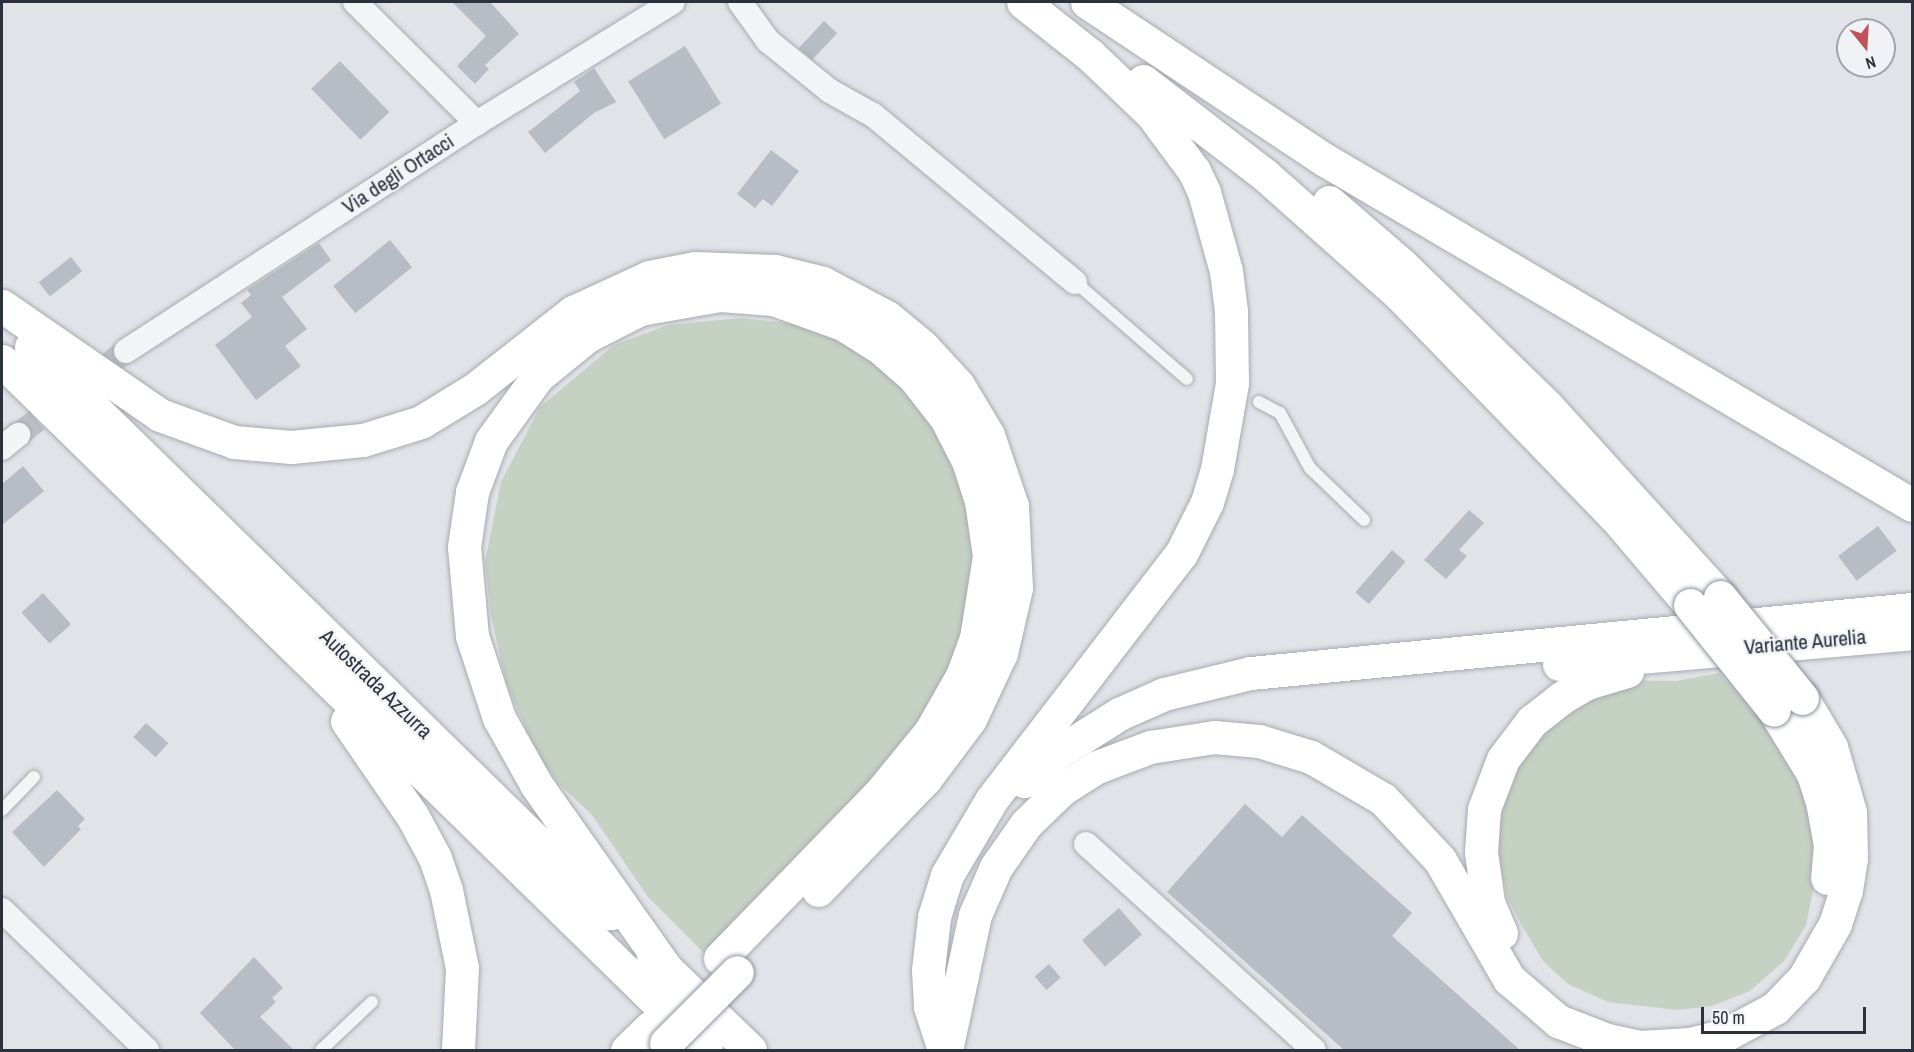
<!DOCTYPE html>
<style>
body{margin:0}
#map{position:relative;width:1914px;height:1052px;overflow:hidden;background:#e1e3e8;font-family:"Archivo Narrow",sans-serif}
div>[style]{position:absolute}
.green>*{inset:0;background:#c5d1c3}
.building>*{inset:0;background:#b8bcc4;transform-origin:0 0}
.street-tunnel>*{height:24px;margin-top:-12px;transform-origin:0;background:repeating-linear-gradient(90deg,#bdbfc6 0 24px,transparent 0 36px)}
.roads{filter:drop-shadow(0 0 2px #a7aab1) drop-shadow(0 0 2px #a7aab1)}
.lane>*{height:12px;margin:-6px;padding:0 6px;transform-origin:6px;border-radius:6px;background:#f3f4f6}
.street>*{height:24px;margin:-12px;padding:0 12px;transform-origin:12px;border-radius:12px;background:#f3f4f6}
.highway>*{height:33px;margin:-16.5px;padding:0 16.5px;transform-origin:16.5px;border-radius:16.5px;background:#fff}
.bridges{filter:drop-shadow(0 0 2px #8a909d) drop-shadow(0 0 2px #8a909d)}
.highway-bridge>*{height:33px;margin:-16.5px;padding:0 16.5px;transform-origin:16.5px;border-radius:16.5px;background:#fff}
span{translate:-50% -50%;white-space:nowrap;text-align:center;line-height:1.15;-webkit-text-stroke:4.5px #f0f2f5;paint-order:stroke}
.street-label{font-size:21px;color:#2b313d}
.frame{position:absolute;inset:0;border:3px solid #2b313d;pointer-events:none}
.north{position:absolute;left:1836px;top:18px;width:60px;height:60px;box-sizing:border-box;background:#f0f2f5;border:2px solid #a1a5ab;border-radius:50%;rotate:162deg;font-size:16px;font-weight:700;line-height:24px;text-align:center;color:#2b313d}
.north::after{content:'';display:block;margin:auto;width:21px;height:27px;background:#bf535d;clip-path:polygon(50% 0,100% 100%,50% 72%,0 100%)}
.scale{position:absolute;left:1701px;top:1007px;width:165px;height:27px;box-sizing:border-box;border:3px solid #2b313d;border-top:0;padding-left:8px;font-size:18px;line-height:21px;white-space:nowrap;color:#2b313d;-webkit-text-stroke:4px #f0f2f5;paint-order:stroke}
</style>
<div id="map">
<div class="green">
<div style="clip-path:polygon(741px 318px,805px 325px,864px 349px,930px 415px,966px 489px,974px 570px,954px 661px,928px 709px,890px 762px,706px 955px,648px 897px,592px 815px,558px 783px,536px 752px,506px 683px,491px 615px,485px 562px,501px 482px,540px 407px,614px 345px,668px 325px)"></div>
<div style="clip-path:polygon(1719px 673px,1793px 760px,1821px 852px,1806px 925px,1785px 960px,1750px 991px,1712px 1006px,1678px 1010px,1608px 1002px,1568px 984px,1543px 961px,1521px 924px,1508px 899px,1497px 850px,1499px 801px,1538px 726px,1610px 680px,1677px 681px)"></div>
</div>
<div class="building">
<div style="clip-path:polygon(452px 2px,490px 2px,519px 34px,485px 65px,489px 69px,475px 84px,457px 66px,486px 36px)"></div>
<div style="left:824px;top:21px;width:18px;height:37px;rotate:43deg"></div>
<div style="left:685px;top:46px;width:68px;height:67px;rotate:58deg"></div>
<div style="left:340px;top:61px;width:71px;height:40px;rotate:46deg"></div>
<div style="clip-path:polygon(594px 68px,616px 102px,594px 113px,545px 153px,528px 132px,580px 91px,574px 82px)"></div>
<div style="clip-path:polygon(771px 150px,799px 171px,772px 206px,763px 199px,755px 208px,737px 194px)"></div>
<div style="left:390px;top:240px;width:35px;height:73px;rotate:51deg"></div>
<div style="clip-path:polygon(319px 243px,331px 260px,282px 297px,307px 329px,285px 346px,301px 366px,256px 400px,215px 345px,252px 317px,241px 303px,251px 295px,247px 290px)"></div>
<div style="left:71px;top:257px;width:18px;height:41px;rotate:52deg"></div>
<div style="clip-path:polygon(23px 466px,44px 491px,2px 525px,2px 484px)"></div>
<div style="clip-path:polygon(1469px 510px,1484px 523px,1459px 550px,1467px 556px,1446px 579px,1424px 560px)"></div>
<div style="left:1878px;top:526px;width:31px;height:50px;rotate:53deg"></div>
<div style="left:1392px;top:550px;width:18px;height:56px;rotate:41deg"></div>
<div style="left:43px;top:593px;width:42px;height:29px;rotate:48deg"></div>
<div style="left:146px;top:723px;width:30px;height:19px;rotate:42deg"></div>
<div style="clip-path:polygon(57px 790px,85px 819px,78px 826px,81px 829px,44px 867px,12px 832px)"></div>
<div style="clip-path:polygon(1245px 804px,1282px 837px,1302px 815px,1412px 913px,1392px 936px,1520px 1050px,1344px 1050px,1167px 892px)"></div>
<div style="left:1119px;top:908px;width:35px;height:49px;rotate:49deg"></div>
<div style="clip-path:polygon(254px 957px,283px 988px,272px 998px,276px 1002px,260px 1017px,294px 1050px,235px 1050px,200px 1013px)"></div>
<div style="left:1049px;top:964px;width:18px;height:19px;rotate:49deg"></div>
</div>
<div class="street-tunnel">
<div style="left:18px;top:435px;width:137px;rotate:-37.9deg"></div>
</div>
<div class="roads">
<div class="lane">
<div style="left:1075px;top:282px;width:148px;rotate:40.9deg"></div>
<div style="left:1259px;top:402px;width:24px;rotate:28deg"></div>
<div style="left:1280px;top:413px;width:63px;rotate:61.4deg"></div>
<div style="left:1310px;top:468px;width:75px;rotate:43.9deg"></div>
<div style="left:2px;top:810px;width:46px;rotate:-45.9deg"></div>
<div style="left:321px;top:1050px;width:70px;rotate:-43.3deg"></div>
</div>
<div class="street">
<div style="left:355px;top:2px;width:172px;rotate:44.8deg"></div>
<div style="left:740px;top:2px;width:48px;rotate:54.3deg"></div>
<div style="left:768px;top:41px;width:80px;rotate:38.9deg"></div>
<div style="left:830px;top:91px;width:49px;rotate:29.2deg"></div>
<div style="left:873px;top:115px;width:262px;rotate:39.6deg"></div>
<div style="left:126px;top:351px;width:419px;rotate:-33deg"></div>
<div style="left:477px;top:123px;width:230px;rotate:-31.7deg"></div>
<div style="left:2px;top:448px;width:21px;rotate:-39deg"></div>
<div style="left:1086px;top:844px;width:307px;rotate:42.1deg"></div>
<div style="left:2px;top:910px;width:202px;rotate:44deg"></div>
</div>
<div class="highway">
<div style="left:1087px;top:2px;width:286px;rotate:33.6deg"></div>
<div style="left:1325px;top:160px;width:681px;rotate:30.44deg"></div>
<div style="left:1143px;top:81px;width:154px;rotate:37.6deg"></div>
<div style="left:1265px;top:175px;width:179px;rotate:41.6deg"></div>
<div style="left:1399px;top:294px;width:315px;rotate:45.9deg"></div>
<div style="left:1618px;top:520px;width:111px;rotate:49.7deg"></div>
<div style="left:1329px;top:202px;width:95px;rotate:40.7deg"></div>
<div style="left:1401px;top:264px;width:204px;rotate:44.2deg"></div>
<div style="left:1547px;top:406px;width:258px;rotate:47.8deg"></div>
<div style="left:2px;top:306px;width:192px;rotate:34.6deg"></div>
<div style="left:160px;top:415px;width:79px;rotate:20deg"></div>
<div style="left:234px;top:442px;width:57px;rotate:5deg"></div>
<div style="left:291px;top:447px;width:72px;rotate:-5.6deg"></div>
<div style="left:363px;top:440px;width:61px;rotate:-17.2deg"></div>
<div style="left:421px;top:422px;width:63px;rotate:-31.4deg"></div>
<div style="left:475px;top:389px;width:125px;rotate:-38.2deg"></div>
<div style="left:573px;top:312px;width:84px;rotate:-24.7deg"></div>
<div style="left:649px;top:277px;width:47px;rotate:-11.1deg"></div>
<div style="left:695px;top:268px;width:80px;rotate:2.1deg"></div>
<div style="left:775px;top:271px;width:49px;rotate:14deg"></div>
<div style="left:823px;top:283px;width:72px;rotate:28deg"></div>
<div style="left:887px;top:317px;width:45px;rotate:39.6deg"></div>
<div style="left:922px;top:346px;width:53px;rotate:47.3deg"></div>
<div style="left:958px;top:385px;width:58px;rotate:59deg"></div>
<div style="left:988px;top:435px;width:75px;rotate:71.3deg"></div>
<div style="left:1012px;top:506px;width:82px;rotate:87.2deg"></div>
<div style="left:1016px;top:588px;width:67px;rotate:103deg"></div>
<div style="left:1001px;top:653px;width:73px;rotate:115.2deg"></div>
<div style="left:970px;top:719px;width:75px;rotate:126.9deg"></div>
<div style="left:925px;top:779px;width:154px;rotate:133.9deg"></div>
<div style="left:31px;top:347px;width:810px;rotate:44.35deg"></div>
<div style="left:2px;top:361px;width:985px;rotate:44.38deg"></div>
<div style="left:1559px;top:664px;width:354px;rotate:-5deg"></div>
<div style="left:1774px;top:710px;width:75px;rotate:58.6deg"></div>
<div style="left:1813px;top:774px;width:28px;rotate:72deg"></div>
<div style="left:1822px;top:801px;width:45px;rotate:79.7deg"></div>
<div style="left:1830px;top:845px;width:33px;rotate:95deg"></div>
<div style="left:347px;top:721px;width:116px;rotate:55.5deg"></div>
<div style="left:413px;top:817px;width:47px;rotate:61.8deg"></div>
<div style="left:435px;top:858px;width:34px;rotate:71deg"></div>
<div style="left:446px;top:890px;width:80px;rotate:78.4deg"></div>
<div style="left:462px;top:968px;width:82px;rotate:92.8deg"></div>
<div style="left:1024px;top:781px;width:40px;rotate:-41deg"></div>
<div style="left:1054px;top:755px;width:77px;rotate:-32.2deg"></div>
<div style="left:1119px;top:714px;width:49px;rotate:-24deg"></div>
<div style="left:1164px;top:694px;width:89px;rotate:-13.6deg"></div>
<div style="left:1251px;top:673px;width:664px;rotate:-5.53deg"></div>
<div style="left:1501px;top:933px;width:34px;rotate:-113deg"></div>
<div style="left:1488px;top:902px;width:50px;rotate:-98deg"></div>
<div style="left:1481px;top:852px;width:43px;rotate:-86deg"></div>
<div style="left:1484px;top:809px;width:53px;rotate:-69.2deg"></div>
<div style="left:1503px;top:759px;width:48px;rotate:-52.7deg"></div>
<div style="left:1532px;top:721px;width:37px;rotate:-38deg"></div>
<div style="left:1561px;top:698px;width:30px;rotate:-30deg"></div>
<div style="left:1587px;top:683px;width:42px;rotate:-16.7deg"></div>
<div style="left:653px;top:956px;width:135px;rotate:44.1deg"></div>
<div style="left:667px;top:970px;width:228px;rotate:-125.2deg"></div>
<div style="left:536px;top:784px;width:76px;rotate:-119.3deg"></div>
<div style="left:499px;top:718px;width:86px;rotate:-108.2deg"></div>
<div style="left:472px;top:636px;width:89px;rotate:-95.1deg"></div>
<div style="left:464px;top:547px;width:56px;rotate:-81.7deg"></div>
<div style="left:472px;top:492px;width:54px;rotate:-69.6deg"></div>
<div style="left:491px;top:441px;width:80px;rotate:-54.1deg"></div>
<div style="left:538px;top:376px;width:63px;rotate:-39.2deg"></div>
<div style="left:587px;top:336px;width:59px;rotate:-27deg"></div>
<div style="left:640px;top:309px;width:81px;rotate:-9.9deg"></div>
<div style="left:720px;top:295px;width:53px;rotate:4.3deg"></div>
<div style="left:773px;top:299px;width:74px;rotate:19.7deg"></div>
<div style="left:843px;top:324px;width:45px;rotate:32.3deg"></div>
<div style="left:881px;top:348px;width:44px;rotate:41.3deg"></div>
<div style="left:914px;top:377px;width:52px;rotate:52deg"></div>
<div style="left:946px;top:418px;width:48px;rotate:62.9deg"></div>
<div style="left:968px;top:461px;width:42px;rotate:72deg"></div>
<div style="left:981px;top:501px;width:56px;rotate:81.7deg"></div>
<div style="left:989px;top:556px;width:83px;rotate:99deg"></div>
<div style="left:976px;top:638px;width:40px;rotate:110.2deg"></div>
<div style="left:962px;top:676px;width:64px;rotate:119.7deg"></div>
<div style="left:930px;top:732px;width:79px;rotate:129.3deg"></div>
<div style="left:880px;top:793px;width:230px;rotate:134.1deg"></div>
<div style="left:627px;top:1050px;width:33px;rotate:-44deg"></div>
<div style="left:944px;top:1050px;width:45px;rotate:-108deg"></div>
<div style="left:930px;top:1007px;width:37px;rotate:-93deg"></div>
<div style="left:928px;top:970px;width:53px;rotate:-83.5deg"></div>
<div style="left:934px;top:917px;width:44px;rotate:-72.8deg"></div>
<div style="left:947px;top:875px;width:88px;rotate:-59.4deg"></div>
<div style="left:992px;top:799px;width:309px;rotate:-52.4deg"></div>
<div style="left:1181px;top:554px;width:58px;rotate:-63.4deg"></div>
<div style="left:1207px;top:502px;width:34px;rotate:-73deg"></div>
<div style="left:1217px;top:469px;width:87px;rotate:-80.1deg"></div>
<div style="left:1232px;top:383px;width:72px;rotate:-90.8deg"></div>
<div style="left:1231px;top:311px;width:40px;rotate:-97.1deg"></div>
<div style="left:1226px;top:271px;width:82px;rotate:-105.6deg"></div>
<div style="left:1204px;top:192px;width:23px;rotate:-115deg"></div>
<div style="left:1194px;top:171px;width:71px;rotate:-126.4deg"></div>
<div style="left:1152px;top:114px;width:86px;rotate:-136.4deg"></div>
<div style="left:1090px;top:55px;width:85px;rotate:-141.7deg"></div>
<div style="left:946px;top:1050px;width:138px;rotate:-77.9deg"></div>
<div style="left:975px;top:915px;width:52px;rotate:-66.4deg"></div>
<div style="left:996px;top:867px;width:52px;rotate:-55.1deg"></div>
<div style="left:1026px;top:824px;width:50px;rotate:-44.2deg"></div>
<div style="left:1062px;top:789px;width:41px;rotate:-32.2deg"></div>
<div style="left:1097px;top:767px;width:57px;rotate:-20.7deg"></div>
<div style="left:1150px;top:747px;width:65px;rotate:-8.9deg"></div>
<div style="left:1214px;top:737px;width:45px;rotate:5.1deg"></div>
<div style="left:1259px;top:741px;width:54px;rotate:17.1deg"></div>
<div style="left:1311px;top:757px;width:83px;rotate:30.3deg"></div>
<div style="left:1383px;top:799px;width:83px;rotate:46.9deg"></div>
<div style="left:1440px;top:860px;width:138px;rotate:59.9deg"></div>
<div style="left:1509px;top:979px;width:65px;rotate:40.6deg"></div>
<div style="left:1558px;top:1021px;width:53px;rotate:21.2deg"></div>
<div style="left:1607px;top:1040px;width:34px;rotate:12deg"></div>
<div style="left:1640px;top:1047px;width:50px;rotate:-3.4deg"></div>
<div style="left:1690px;top:1044px;width:36px;rotate:-14deg"></div>
<div style="left:1725px;top:1035px;width:57px;rotate:-28.4deg"></div>
<div style="left:1775px;top:1008px;width:42px;rotate:-46deg"></div>
<div style="left:1804px;top:978px;width:62px;rotate:-60.1deg"></div>
<div style="left:1835px;top:924px;width:36px;rotate:-72deg"></div>
<div style="left:1846px;top:890px;width:32px;rotate:-81deg"></div>
<div style="left:1851px;top:858px;width:46px;rotate:-91.2deg"></div>
<div style="left:1850px;top:812px;width:68px;rotate:-106.3deg"></div>
<div style="left:1831px;top:747px;width:57px;rotate:-120.6deg"></div>
</div>
</div>
<div class="bridges">
<div class="highway-bridge">
<div style="left:1720px;top:597px;width:130px;rotate:50.9deg"></div>
<div style="left:1690px;top:605px;width:134px;rotate:51.3deg"></div>
<div style="left:666px;top:1043px;width:100px;rotate:-45deg"></div>
</div>
</div>
<div class="street-label">
<span style="left:398px;top:174px;rotate:-33deg">Via degli Ortacci</span>
<span style="left:1805px;top:642px;rotate:-5deg">Variante Aurelia</span>
<span style="left:376px;top:684px;rotate:44deg">Autostrada Azzurra</span>
</div>
<div class="frame"></div>
<div class="north">N</div>
<div class="scale">50 m</div>
</div>
